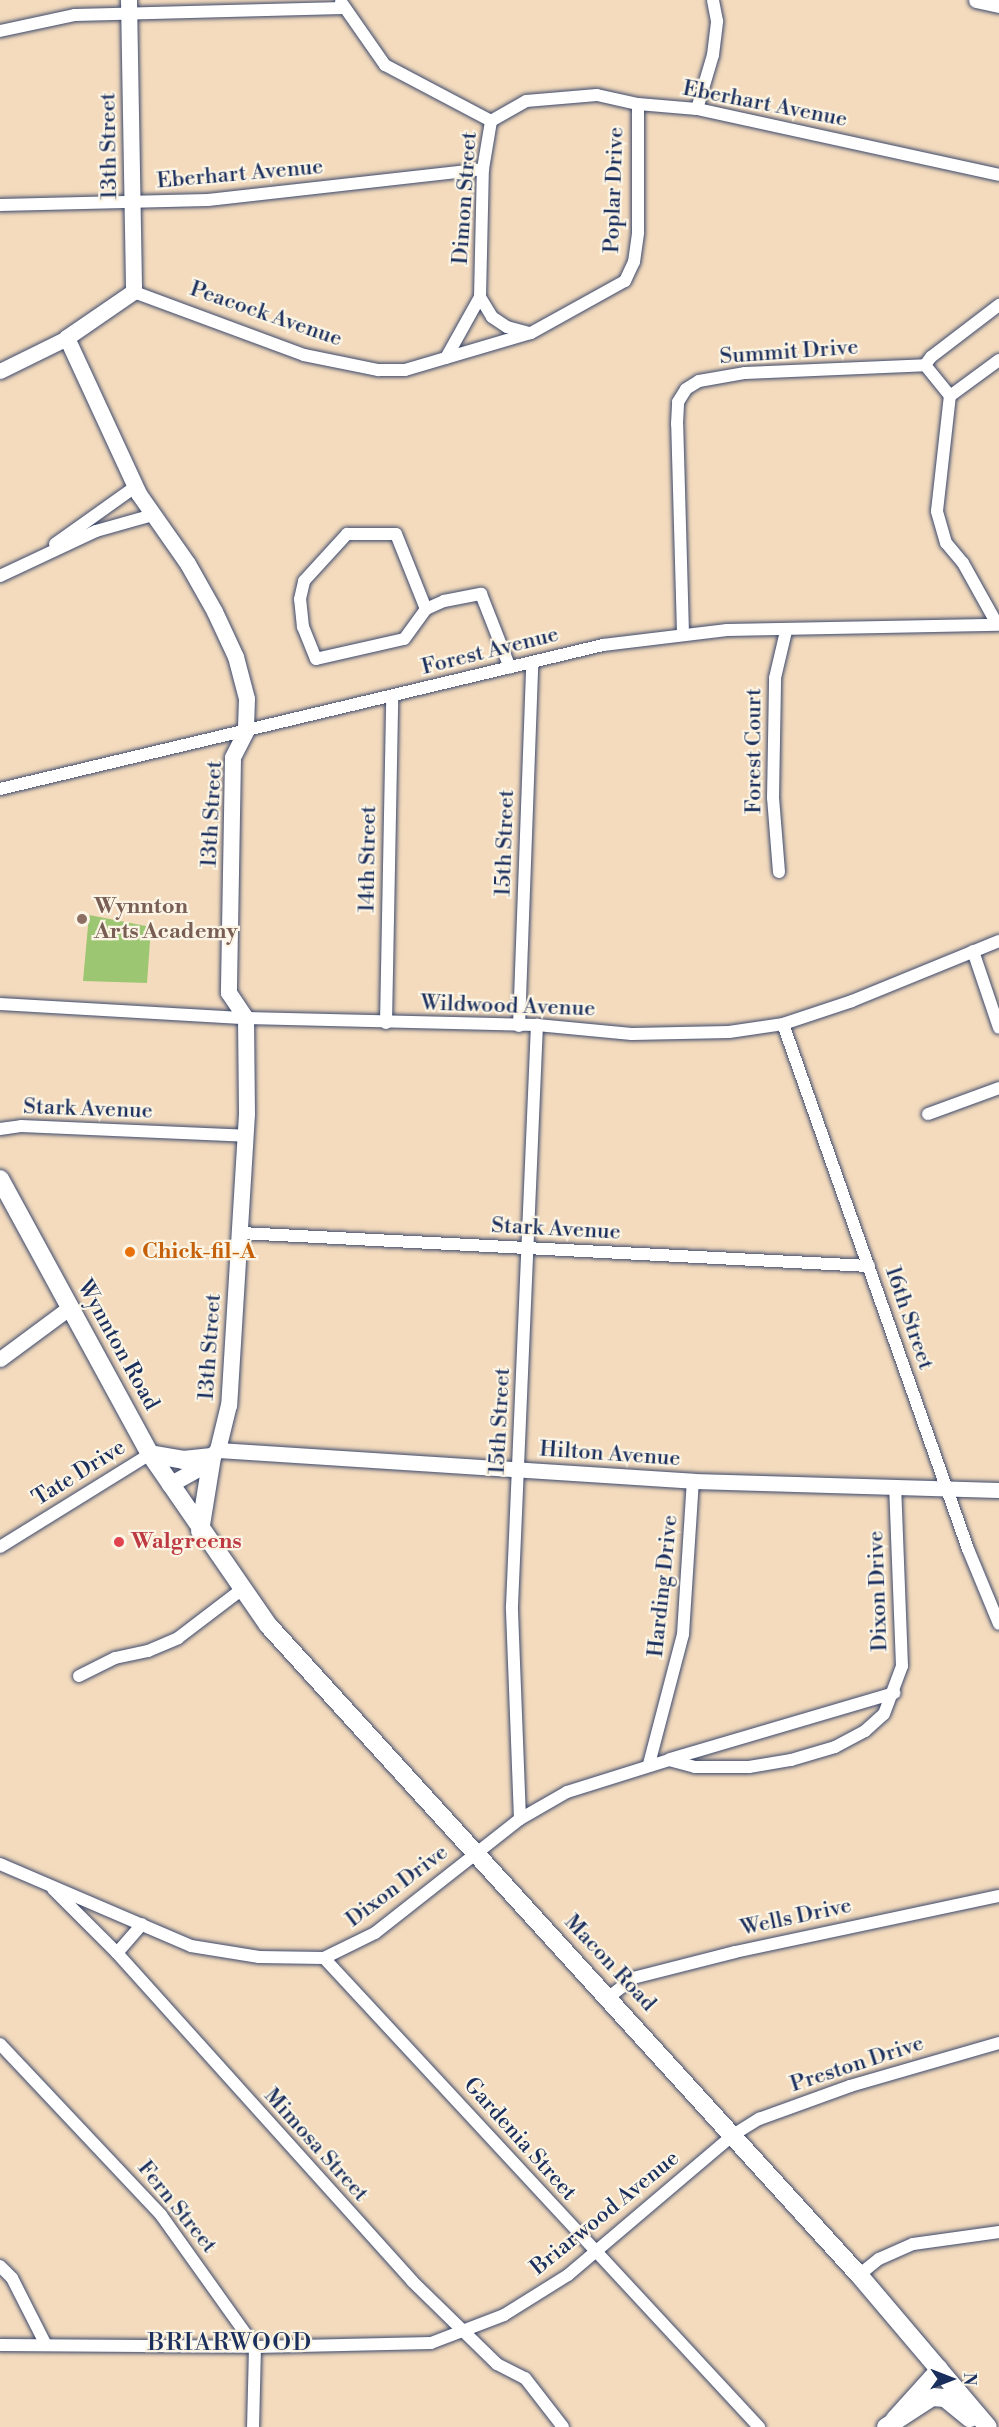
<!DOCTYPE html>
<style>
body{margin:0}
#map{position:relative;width:999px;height:2427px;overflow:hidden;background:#f4dbbd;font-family:"Libre Bodoni",serif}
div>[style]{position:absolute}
.green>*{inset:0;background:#9dc672}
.roads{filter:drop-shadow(0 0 2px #3c496c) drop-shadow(0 0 2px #3c496c)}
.minor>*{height:12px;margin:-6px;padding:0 6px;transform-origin:6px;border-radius:6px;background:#fff}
.tertiary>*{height:15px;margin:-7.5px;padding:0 7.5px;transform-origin:7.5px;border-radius:7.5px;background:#fff}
.secondary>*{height:16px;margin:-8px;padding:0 8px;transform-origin:8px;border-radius:8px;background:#fff}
.primary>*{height:18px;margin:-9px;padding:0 9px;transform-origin:9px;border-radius:9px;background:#fff}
.dots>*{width:16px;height:16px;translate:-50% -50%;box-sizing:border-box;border:3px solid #fcf5e5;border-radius:50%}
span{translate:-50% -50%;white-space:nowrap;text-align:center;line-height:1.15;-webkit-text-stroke:4.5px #fcf5e5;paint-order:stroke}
.street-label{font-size:22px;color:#1b2f5e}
.education-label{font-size:22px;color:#785e54;font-weight:700}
.left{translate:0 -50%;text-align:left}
.food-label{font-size:22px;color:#c56008;font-weight:700}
.health-label{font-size:22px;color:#be3a42;font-weight:700}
.neighbourhood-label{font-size:24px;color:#1b2f5e;letter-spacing:1.5px}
.north{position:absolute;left:921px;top:2349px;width:60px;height:60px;-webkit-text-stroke:4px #fcf5e5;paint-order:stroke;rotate:90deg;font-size:16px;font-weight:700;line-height:24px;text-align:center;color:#1b2f5e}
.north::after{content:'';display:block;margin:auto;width:21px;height:27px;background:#1b2f5e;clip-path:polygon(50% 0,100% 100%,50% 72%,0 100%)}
</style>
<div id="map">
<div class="green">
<div style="clip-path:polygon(89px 915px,151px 927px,147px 983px,83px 981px)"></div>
</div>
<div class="roads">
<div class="minor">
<div style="left:341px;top:2px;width:77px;rotate:55.1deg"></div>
<div style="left:385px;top:65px;width:120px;rotate:27.8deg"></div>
<div style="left:0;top:31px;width:77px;rotate:-12deg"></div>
<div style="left:75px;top:15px;width:268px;rotate:-1.5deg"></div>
<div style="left:697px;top:109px;width:56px;rotate:-73.5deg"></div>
<div style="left:713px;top:55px;width:34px;rotate:-83deg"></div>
<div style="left:717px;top:21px;width:21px;rotate:-101deg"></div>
<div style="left:491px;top:121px;width:40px;rotate:-29.7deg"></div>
<div style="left:526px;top:101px;width:71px;rotate:-4.8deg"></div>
<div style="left:597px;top:95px;width:42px;rotate:12.4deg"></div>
<div style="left:638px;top:104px;width:59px;rotate:4.8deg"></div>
<div style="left:697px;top:109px;width:309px;rotate:12.3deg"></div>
<div style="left:0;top:205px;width:208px;rotate:-1.4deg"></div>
<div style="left:208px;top:200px;width:277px;rotate:-6.4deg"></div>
<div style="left:134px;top:292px;width:181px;rotate:20.3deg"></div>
<div style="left:304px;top:355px;width:76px;rotate:11.5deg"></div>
<div style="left:378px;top:370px;width:27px"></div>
<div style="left:405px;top:370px;width:131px;rotate:-16.4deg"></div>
<div style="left:531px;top:333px;width:107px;rotate:-29deg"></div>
<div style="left:625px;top:281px;width:21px;rotate:-65deg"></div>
<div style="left:634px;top:262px;width:30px;rotate:-82deg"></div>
<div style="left:638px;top:232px;width:128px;rotate:-90deg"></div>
<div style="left:480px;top:297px;width:23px;rotate:59deg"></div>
<div style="left:492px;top:317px;width:18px;rotate:34deg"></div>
<div style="left:507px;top:327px;width:24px;rotate:15deg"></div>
<div style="left:446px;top:358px;width:70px;rotate:-60.9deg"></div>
<div style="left:480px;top:297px;width:128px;rotate:-88.7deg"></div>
<div style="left:483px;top:169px;width:49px;rotate:-80.5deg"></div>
<div style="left:925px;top:365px;width:10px;rotate:-53deg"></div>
<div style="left:931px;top:357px;width:86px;rotate:-37.4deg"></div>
<div style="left:347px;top:534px;width:49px"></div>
<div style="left:396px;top:534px;width:81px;rotate:68.2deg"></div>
<div style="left:426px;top:609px;width:37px;rotate:126deg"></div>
<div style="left:404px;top:639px;width:90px;rotate:167.2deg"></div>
<div style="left:316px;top:659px;width:35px;rotate:-112deg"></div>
<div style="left:303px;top:627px;width:28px;rotate:-96deg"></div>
<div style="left:300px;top:599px;width:18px;rotate:-77deg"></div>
<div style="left:304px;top:581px;width:64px;rotate:-47.5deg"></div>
<div style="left:55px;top:544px;width:98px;rotate:-35.5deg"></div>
<div style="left:0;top:576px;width:106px;rotate:-25.1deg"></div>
<div style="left:96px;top:531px;width:59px;rotate:-15.7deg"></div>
<div style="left:426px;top:609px;width:20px;rotate:-24deg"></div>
<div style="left:444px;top:601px;width:38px;rotate:-11deg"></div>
<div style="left:481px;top:594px;width:79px;rotate:68.6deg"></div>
<div style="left:997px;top:624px;width:70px;rotate:-119.1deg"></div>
<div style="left:963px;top:563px;width:26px;rotate:-130deg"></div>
<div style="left:946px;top:543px;width:33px;rotate:-106deg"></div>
<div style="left:937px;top:511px;width:116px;rotate:-83.6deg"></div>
<div style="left:950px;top:396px;width:61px;rotate:-36.3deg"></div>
<div style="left:683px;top:633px;width:209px;rotate:-91.6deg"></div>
<div style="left:677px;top:424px;width:22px;rotate:-87deg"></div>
<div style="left:678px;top:402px;width:15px;rotate:-58deg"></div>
<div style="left:686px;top:389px;width:15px;rotate:-32deg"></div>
<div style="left:699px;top:381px;width:47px;rotate:-9.9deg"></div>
<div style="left:745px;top:373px;width:180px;rotate:-2.5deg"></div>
<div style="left:925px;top:365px;width:40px;rotate:51deg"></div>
<div style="left:0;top:789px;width:620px;rotate:-13.43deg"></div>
<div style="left:603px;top:645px;width:125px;rotate:-6.9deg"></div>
<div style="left:727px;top:630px;width:272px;rotate:-1.1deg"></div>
<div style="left:779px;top:872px;width:74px;rotate:-94.6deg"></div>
<div style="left:773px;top:798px;width:120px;rotate:-89deg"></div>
<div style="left:775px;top:678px;width:48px;rotate:-76.8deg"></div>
<div style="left:973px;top:951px;width:81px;rotate:71.3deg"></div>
<div style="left:0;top:1004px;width:246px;rotate:3.3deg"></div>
<div style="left:246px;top:1018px;width:291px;rotate:1.4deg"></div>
<div style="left:537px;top:1025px;width:95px;rotate:5.4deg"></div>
<div style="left:632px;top:1034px;width:97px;rotate:-1.2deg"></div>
<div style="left:729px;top:1032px;width:55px;rotate:-8.4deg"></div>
<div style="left:783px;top:1024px;width:73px;rotate:-18.4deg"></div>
<div style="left:852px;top:1001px;width:159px;rotate:-22.2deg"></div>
<div style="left:386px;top:1023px;width:327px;rotate:-88.9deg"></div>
<div style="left:783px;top:1024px;width:557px;rotate:70.59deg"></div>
<div style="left:968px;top:1549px;width:81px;rotate:67.5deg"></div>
<div style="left:519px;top:1026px;width:363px;rotate:-87.9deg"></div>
<div style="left:928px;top:1114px;width:76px;rotate:-20.1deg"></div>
<div style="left:0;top:1129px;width:21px;rotate:-8deg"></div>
<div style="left:21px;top:1126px;width:225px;rotate:2.5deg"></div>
<div style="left:241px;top:1233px;width:629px;rotate:3.01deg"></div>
<div style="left:0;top:1547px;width:176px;rotate:-31.8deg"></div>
<div style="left:79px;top:1676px;width:40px;rotate:-26.6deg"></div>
<div style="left:115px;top:1658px;width:34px;rotate:-12deg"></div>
<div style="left:148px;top:1651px;width:33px;rotate:-23deg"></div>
<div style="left:178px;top:1638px;width:79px;rotate:-37.3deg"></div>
<div style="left:670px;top:1759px;width:234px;rotate:-16.4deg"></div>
<div style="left:649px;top:1764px;width:134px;rotate:-75.3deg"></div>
<div style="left:683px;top:1634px;width:153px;rotate:-86.3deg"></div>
<div style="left:520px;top:1819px;width:213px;rotate:-92.2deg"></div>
<div style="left:512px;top:1606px;width:582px;rotate:-87.54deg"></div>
<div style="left:0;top:1864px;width:208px;rotate:23.2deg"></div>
<div style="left:191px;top:1946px;width:69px;rotate:9.2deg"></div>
<div style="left:259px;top:1957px;width:65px;rotate:0.9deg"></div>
<div style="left:324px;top:1958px;width:57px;rotate:-26.1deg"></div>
<div style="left:375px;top:1933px;width:184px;rotate:-38.2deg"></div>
<div style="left:520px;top:1819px;width:54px;rotate:-29.9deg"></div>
<div style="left:567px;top:1792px;width:107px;rotate:-17.4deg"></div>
<div style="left:669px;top:1760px;width:27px;rotate:15deg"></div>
<div style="left:695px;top:1767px;width:54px"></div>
<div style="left:749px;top:1767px;width:43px;rotate:-9.5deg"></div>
<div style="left:791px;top:1760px;width:46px;rotate:-16.5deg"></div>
<div style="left:835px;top:1747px;width:34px;rotate:-28deg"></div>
<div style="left:865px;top:1731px;width:25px;rotate:-42deg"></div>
<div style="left:884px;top:1714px;width:51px;rotate:-69.4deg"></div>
<div style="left:902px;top:1666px;width:179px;rotate:-92.2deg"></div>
<div style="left:53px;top:1889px;width:91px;rotate:45deg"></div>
<div style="left:117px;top:1953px;width:441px;rotate:48deg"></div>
<div style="left:412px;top:2281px;width:119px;rotate:44.3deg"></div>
<div style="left:497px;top:2364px;width:31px;rotate:27deg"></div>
<div style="left:525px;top:2378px;width:62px;rotate:52.2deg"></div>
<div style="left:117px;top:1953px;width:38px;rotate:-49deg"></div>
<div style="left:324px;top:1958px;width:640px;rotate:47.15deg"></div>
<div style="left:609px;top:1997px;width:31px;rotate:-38deg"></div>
<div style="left:633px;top:1978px;width:105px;rotate:-14.3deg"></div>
<div style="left:735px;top:1952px;width:270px;rotate:-12deg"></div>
<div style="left:0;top:2044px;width:235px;rotate:46.7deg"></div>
<div style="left:161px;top:2215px;width:162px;rotate:54.5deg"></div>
<div style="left:255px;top:2347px;width:80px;rotate:91.4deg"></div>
<div style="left:0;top:2266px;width:17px;rotate:45deg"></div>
<div style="left:12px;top:2278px;width:73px;rotate:63.1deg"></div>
<div style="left:859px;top:2275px;width:26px;rotate:-39deg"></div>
<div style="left:879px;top:2259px;width:37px;rotate:-24deg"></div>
<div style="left:913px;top:2244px;width:87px;rotate:-7.9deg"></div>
<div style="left:0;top:2345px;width:255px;rotate:0.4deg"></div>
<div style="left:255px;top:2347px;width:176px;rotate:-1.3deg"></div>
<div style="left:431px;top:2343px;width:78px;rotate:-21deg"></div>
<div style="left:504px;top:2315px;width:75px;rotate:-32deg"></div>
<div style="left:568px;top:2275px;width:216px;rotate:-40.3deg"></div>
<div style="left:733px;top:2135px;width:31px;rotate:-32deg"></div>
<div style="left:759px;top:2119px;width:97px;rotate:-19.9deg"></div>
<div style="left:850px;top:2086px;width:155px;rotate:-16.1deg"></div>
</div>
<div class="tertiary">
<div style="left:976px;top:0;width:24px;rotate:12deg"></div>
<div style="left:0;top:371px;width:75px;rotate:-26.2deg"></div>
<div style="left:0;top:1359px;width:86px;rotate:-36.5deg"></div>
<div style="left:218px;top:1450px;width:476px;rotate:3.7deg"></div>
<div style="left:693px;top:1481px;width:306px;rotate:1.7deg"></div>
<div style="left:893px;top:2418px;width:69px;rotate:-48deg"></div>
</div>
<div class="secondary">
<div style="left:129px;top:0;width:292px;rotate:89deg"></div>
<div style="left:134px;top:292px;width:81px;rotate:145.5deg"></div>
<div style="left:67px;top:338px;width:172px;rotate:65.2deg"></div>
<div style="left:139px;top:494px;width:85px;rotate:55deg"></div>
<div style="left:188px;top:564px;width:55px;rotate:60.6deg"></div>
<div style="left:215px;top:612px;width:50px;rotate:65deg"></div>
<div style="left:236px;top:657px;width:43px;rotate:75.3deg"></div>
<div style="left:247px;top:699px;width:33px;rotate:92deg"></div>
<div style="left:246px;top:732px;width:29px;rotate:117deg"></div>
<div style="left:233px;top:758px;width:235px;rotate:91deg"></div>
<div style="left:229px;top:993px;width:30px;rotate:56deg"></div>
<div style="left:246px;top:1018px;width:96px;rotate:89.4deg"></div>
<div style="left:247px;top:1114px;width:292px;rotate:93.5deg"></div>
<div style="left:229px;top:1405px;width:46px;rotate:103.7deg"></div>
<div style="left:218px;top:1450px;width:21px;rotate:131deg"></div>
<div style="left:204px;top:1466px;width:39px;rotate:151deg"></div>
</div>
<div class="primary">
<div style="left:0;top:1179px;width:313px;rotate:61.4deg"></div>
<div style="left:150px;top:1454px;width:208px;rotate:55.4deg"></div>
<div style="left:268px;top:1625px;width:879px;rotate:47.72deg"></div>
<div style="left:859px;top:2275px;width:199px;rotate:49.7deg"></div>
<div style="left:150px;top:1454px;width:34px;rotate:10deg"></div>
<div style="left:183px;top:1460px;width:29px;rotate:-6deg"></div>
<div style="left:212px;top:1457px;width:75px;rotate:99.2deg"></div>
<div style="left:886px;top:2427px;width:55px;rotate:-33.1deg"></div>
<div style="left:932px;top:2397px;width:13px;rotate:4deg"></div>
<div style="left:945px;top:2398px;width:32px;rotate:39deg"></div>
</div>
</div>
<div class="dots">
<div style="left:82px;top:919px;background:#8d6e63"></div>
<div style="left:130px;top:1252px;background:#e8710a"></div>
<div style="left:119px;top:1542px;background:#e0444e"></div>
</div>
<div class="street-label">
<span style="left:765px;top:104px;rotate:11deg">Eberhart Avenue</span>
<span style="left:109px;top:146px;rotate:-91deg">13th Street</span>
<span style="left:240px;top:174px;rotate:-5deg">Eberhart Avenue</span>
<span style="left:614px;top:190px;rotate:-88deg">Poplar Drive</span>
<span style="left:465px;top:198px;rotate:-86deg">Dimon Street</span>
<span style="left:266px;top:314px;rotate:19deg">Peacock Avenue</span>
<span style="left:789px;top:352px;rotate:-4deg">Summit Drive</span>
<span style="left:490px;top:651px;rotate:-14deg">Forest Avenue</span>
<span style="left:754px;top:751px;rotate:-90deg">Forest Court</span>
<span style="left:212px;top:814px;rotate:-87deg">13th Street</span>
<span style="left:505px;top:843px;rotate:-88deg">15th Street</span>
<span style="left:368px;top:859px;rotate:-89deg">14th Street</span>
<span style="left:508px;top:1006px;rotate:2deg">Wildwood Avenue</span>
<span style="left:88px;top:1109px;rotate:2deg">Stark Avenue</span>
<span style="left:556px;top:1229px;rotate:3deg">Stark Avenue</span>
<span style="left:909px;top:1318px;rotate:71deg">16th Street</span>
<span style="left:118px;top:1345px;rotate:61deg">Wynnton Road</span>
<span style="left:210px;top:1347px;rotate:-86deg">13th Street</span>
<span style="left:500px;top:1421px;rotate:-87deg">15th Street</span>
<span style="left:610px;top:1454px;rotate:4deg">Hilton Avenue</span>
<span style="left:79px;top:1473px;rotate:-32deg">Tate Drive</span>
<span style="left:663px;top:1586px;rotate:-84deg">Harding Drive</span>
<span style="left:878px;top:1591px;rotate:-92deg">Dixon Drive</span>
<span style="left:397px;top:1886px;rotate:-37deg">Dixon Drive</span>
<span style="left:796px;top:1917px;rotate:-12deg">Wells Drive</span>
<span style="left:610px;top:1963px;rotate:47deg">Macon Road</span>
<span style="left:857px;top:2064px;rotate:-18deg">Preston Drive</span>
<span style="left:520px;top:2139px;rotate:48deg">Gardenia Street</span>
<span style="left:316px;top:2145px;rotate:48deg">Mimosa Street</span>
<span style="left:177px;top:2207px;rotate:51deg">Fern Street</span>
<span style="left:605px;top:2213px;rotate:-39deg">Briarwood Avenue</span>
</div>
<div class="education-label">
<span class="left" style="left:94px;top:919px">Wynnton<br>Arts Academy</span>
</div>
<div class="food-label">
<span class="left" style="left:142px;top:1252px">Chick-fil-A</span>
</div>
<div class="health-label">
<span class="left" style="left:131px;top:1542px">Walgreens</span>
</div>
<div class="neighbourhood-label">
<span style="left:230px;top:2344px">BRIARWOOD</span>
</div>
<div class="north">N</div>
</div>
